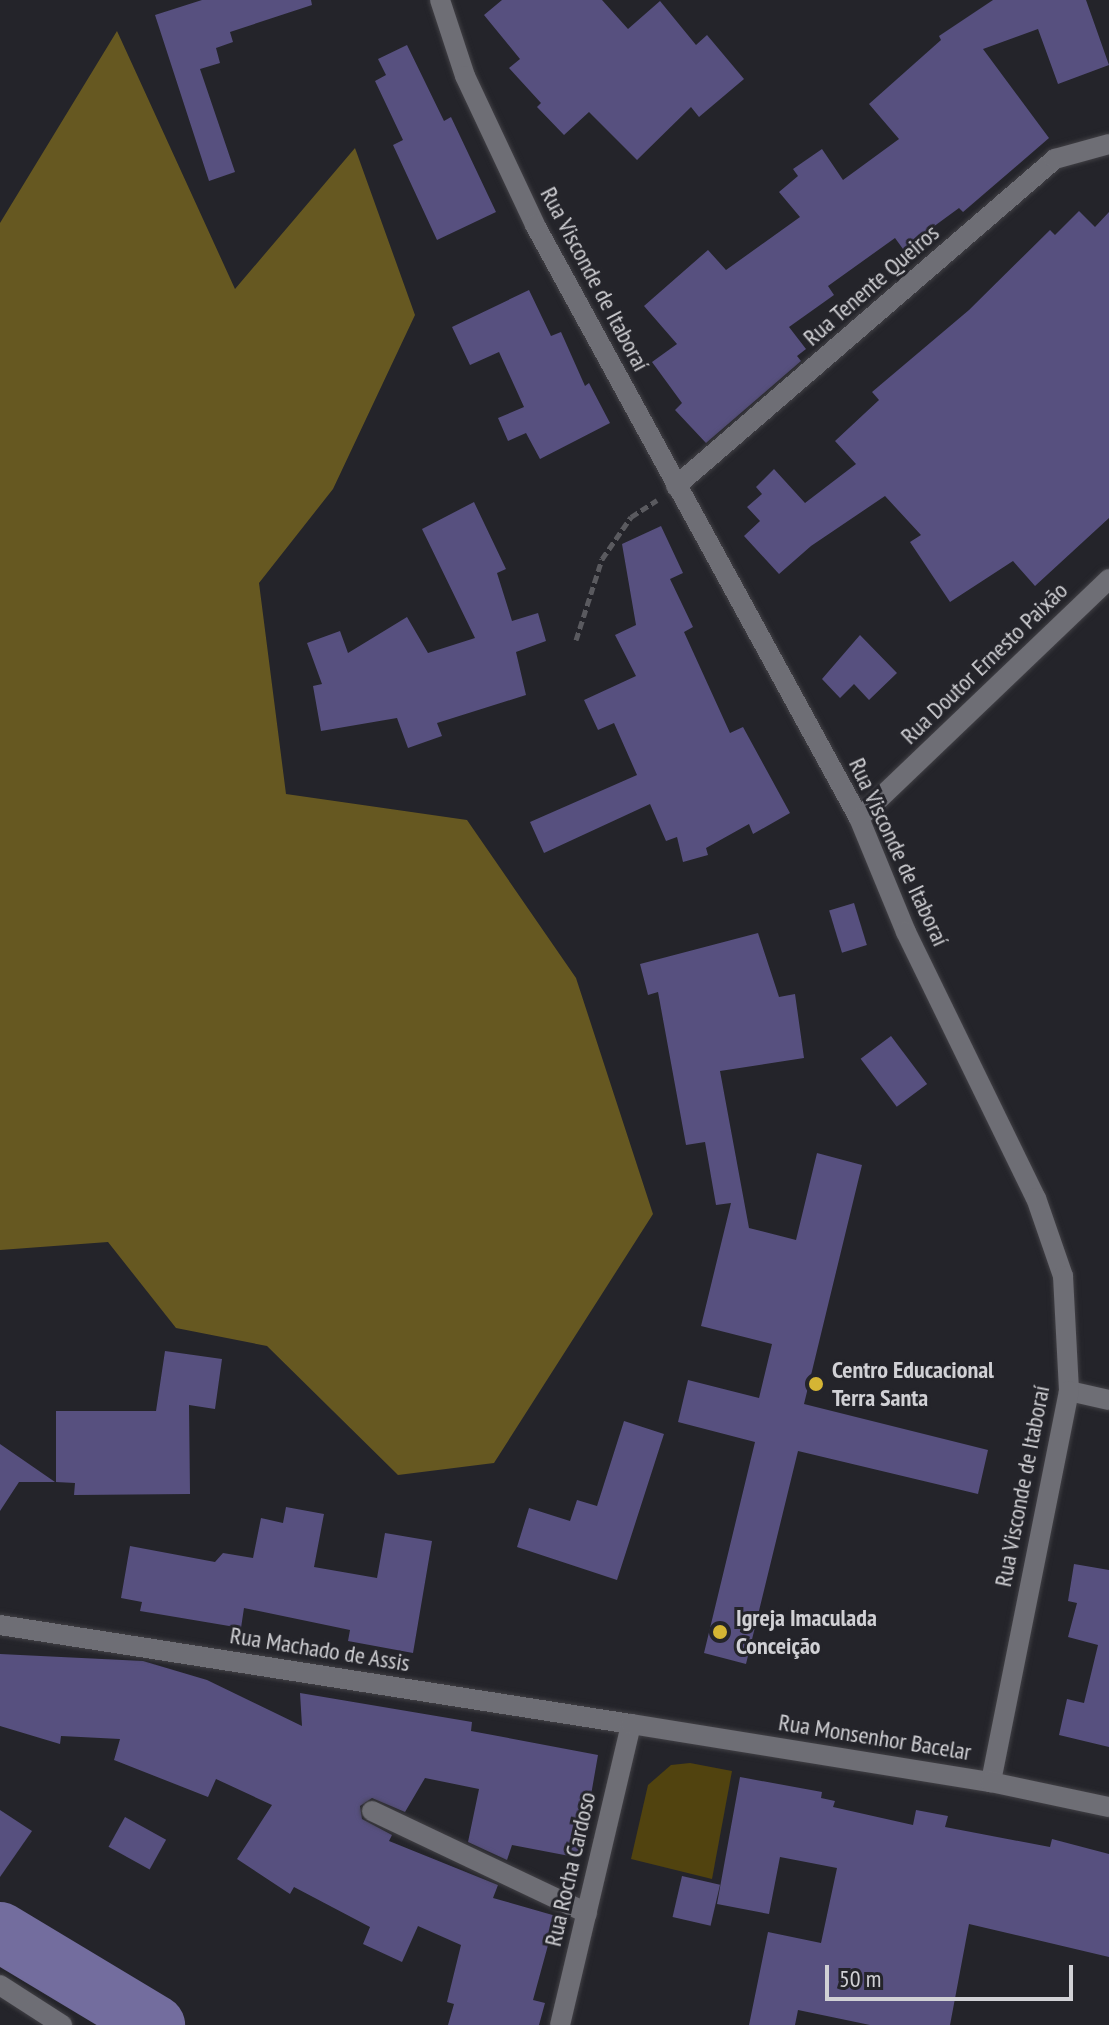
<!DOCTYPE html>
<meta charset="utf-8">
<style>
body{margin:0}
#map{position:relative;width:1109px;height:2025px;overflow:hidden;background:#24242a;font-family:"PT Sans Narrow",sans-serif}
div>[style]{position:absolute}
.green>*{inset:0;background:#51430f}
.forest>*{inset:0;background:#665821}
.river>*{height:60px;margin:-30px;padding:0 30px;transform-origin:30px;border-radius:30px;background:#736d9e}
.building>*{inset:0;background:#57507f;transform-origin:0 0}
.path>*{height:5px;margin-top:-2.5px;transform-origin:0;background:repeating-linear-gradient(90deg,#5a5a5f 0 8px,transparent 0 12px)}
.roads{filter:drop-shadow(0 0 2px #414045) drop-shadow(0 0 2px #414045)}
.lane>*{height:20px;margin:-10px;padding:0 10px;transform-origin:10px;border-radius:10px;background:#6e6e75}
.street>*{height:20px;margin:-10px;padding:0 10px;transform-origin:10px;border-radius:10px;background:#6e6e75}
.secondary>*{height:20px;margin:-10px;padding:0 10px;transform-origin:10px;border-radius:10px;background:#6e6e75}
.dots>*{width:22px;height:22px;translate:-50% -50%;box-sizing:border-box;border:4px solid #24242a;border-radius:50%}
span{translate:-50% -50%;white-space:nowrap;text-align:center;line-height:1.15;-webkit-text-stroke:6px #24242a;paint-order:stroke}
.street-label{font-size:24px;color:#d1d1d5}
.poi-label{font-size:24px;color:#d1d1d5;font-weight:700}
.left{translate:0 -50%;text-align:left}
.scale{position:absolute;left:825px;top:1965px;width:248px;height:36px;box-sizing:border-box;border:4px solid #d1d1d5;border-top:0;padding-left:10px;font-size:24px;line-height:28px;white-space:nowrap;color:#d1d1d5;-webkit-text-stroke:6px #24242a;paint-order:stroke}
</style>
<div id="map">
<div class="green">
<div style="clip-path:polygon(690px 1763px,732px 1771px,712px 1879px,631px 1859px,648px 1785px,671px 1765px)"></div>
</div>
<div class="forest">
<div style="clip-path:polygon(117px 31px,235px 289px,355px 148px,415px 315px,333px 489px,259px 583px,286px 794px,467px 820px,576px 978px,653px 1214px,494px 1463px,398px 1475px,267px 1346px,176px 1328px,108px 1242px,0 1250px,0 223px)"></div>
</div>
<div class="river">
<div style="left:0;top:1932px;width:181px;rotate:31deg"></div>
</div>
<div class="building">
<div style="clip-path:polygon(202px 0,311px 0,312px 5px,230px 32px,233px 42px,216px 48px,220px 63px,200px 69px,235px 172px,209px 181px,155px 15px)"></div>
<div style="clip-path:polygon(502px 0,602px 0,628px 29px,660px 1px,696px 45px,707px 35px,744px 79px,699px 117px,691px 107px,637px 160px,589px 112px,564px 135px,537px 107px,541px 103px,509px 68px,520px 59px,484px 15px)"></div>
<div style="clip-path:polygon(993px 0,1086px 0,1109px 65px,1058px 84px,1038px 29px,983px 49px,1049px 138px,963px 212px,959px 208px,903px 249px,895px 238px,828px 286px,834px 295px,789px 327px,806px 349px,797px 356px,801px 361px,706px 443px,675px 410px,682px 403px,652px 362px,677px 344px,644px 306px,708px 250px,726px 270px,800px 217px,779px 192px,798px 176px,793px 169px,822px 149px,843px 180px,899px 139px,869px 104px,941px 40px,939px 36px)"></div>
<div style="clip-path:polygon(407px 45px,444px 121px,451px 117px,496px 212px,437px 240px,393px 145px,403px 140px,375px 81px,386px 75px,378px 59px)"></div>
<div style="clip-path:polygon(1079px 211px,1095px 227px,1109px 212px,1109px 518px,1035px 586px,1013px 561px,950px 602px,910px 542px,921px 535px,885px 496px,811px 546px,779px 574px,744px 536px,760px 521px,747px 507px,762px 494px,756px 487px,774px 469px,805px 503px,856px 464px,835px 441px,879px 400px,872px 392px,969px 310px,1050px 230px,1055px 235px)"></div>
<div style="clip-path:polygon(529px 290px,551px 336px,561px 332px,585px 386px,589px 383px,610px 423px,540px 459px,526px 433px,508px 441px,498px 418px,524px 407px,499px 352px,470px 365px,452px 327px)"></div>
<div style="clip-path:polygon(474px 502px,506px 569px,497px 573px,512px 621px,538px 613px,546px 641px,516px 652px,526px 695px,437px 723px,442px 736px,408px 748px,397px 718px,321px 731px,313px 686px,322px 684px,307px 643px,340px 631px,348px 653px,407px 617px,428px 653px,475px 638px,422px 529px)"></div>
<div style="clip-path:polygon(661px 526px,683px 573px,670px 579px,693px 627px,684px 632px,730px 733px,743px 727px,790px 813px,753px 834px,749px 824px,706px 848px,708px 855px,683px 862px,677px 837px,666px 841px,650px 804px,544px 853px,530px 822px,637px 775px,614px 723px,598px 730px,584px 700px,636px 676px,615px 635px,636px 625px,622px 544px)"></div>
<div style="clip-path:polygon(860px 635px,897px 673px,869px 700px,854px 684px,840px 698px,822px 679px)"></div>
<div style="left:854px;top:903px;width:44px;height:26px;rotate:73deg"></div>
<div style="clip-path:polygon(758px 933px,779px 997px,795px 994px,804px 1058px,720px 1071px,749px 1228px,796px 1240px,817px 1153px,862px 1165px,804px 1404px,988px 1450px,978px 1494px,798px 1451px,746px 1664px,704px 1653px,755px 1442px,678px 1422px,688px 1380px,759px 1398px,772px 1344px,701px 1326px,731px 1203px,716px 1205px,705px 1142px,686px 1145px,658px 992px,648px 995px,640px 964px)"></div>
<div style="left:891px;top:1036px;width:60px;height:38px;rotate:53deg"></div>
<div style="clip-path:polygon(165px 1351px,222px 1359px,215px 1409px,189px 1405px,190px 1494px,74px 1495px,75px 1483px,56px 1482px,56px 1411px,156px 1411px)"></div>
<div style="clip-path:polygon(624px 1421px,664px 1434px,617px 1580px,517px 1547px,529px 1508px,570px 1521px,577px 1500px,597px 1506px)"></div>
<div style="clip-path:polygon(0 1444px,55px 1482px,19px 1482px,0 1511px)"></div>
<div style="clip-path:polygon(286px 1507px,324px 1514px,314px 1567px,377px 1578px,385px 1533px,432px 1541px,413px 1653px,348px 1641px,350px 1630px,244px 1608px,241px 1628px,140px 1611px,142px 1602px,121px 1598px,130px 1546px,215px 1562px,223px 1553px,253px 1558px,261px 1518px,283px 1523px)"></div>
<div style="clip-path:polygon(1074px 1564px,1109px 1570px,1109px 1747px,1059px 1735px,1067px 1699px,1084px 1703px,1098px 1645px,1068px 1637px,1077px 1603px,1068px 1601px)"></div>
<div style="clip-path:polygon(0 1654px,143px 1661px,207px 1680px,302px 1726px,300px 1693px,472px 1722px,471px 1731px,598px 1755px,580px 1858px,512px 1845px,507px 1860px,468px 1842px,479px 1789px,425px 1778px,405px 1812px,372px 1798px,360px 1806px,362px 1819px,392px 1835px,389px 1841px,498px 1885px,493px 1898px,556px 1916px,533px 2000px,545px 2003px,539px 2025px,448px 2025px,454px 2004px,447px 2002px,461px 1945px,418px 1926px,402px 1962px,363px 1944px,370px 1927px,294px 1887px,290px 1894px,237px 1859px,272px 1805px,216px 1779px,208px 1797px,114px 1760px,120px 1739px,61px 1736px,60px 1744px,0 1726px)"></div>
<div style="clip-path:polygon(740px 1777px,822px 1792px,821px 1798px,835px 1801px,833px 1807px,913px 1825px,916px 1810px,948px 1816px,945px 1827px,1050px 1847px,1052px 1839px,1109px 1854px,1109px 1957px,969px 1924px,950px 2025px,870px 2025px,798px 2010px,795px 2025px,749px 2025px,768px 1932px,821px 1943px,837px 1868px,780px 1857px,769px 1914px,717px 1904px)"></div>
<div style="clip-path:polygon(0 1810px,32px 1831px,0 1877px)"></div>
<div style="left:125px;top:1817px;width:47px;height:34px;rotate:29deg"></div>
<div style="left:682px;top:1876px;width:39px;height:42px;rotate:13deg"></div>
</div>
<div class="path">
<div style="left:576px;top:640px;width:85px;rotate:-72.2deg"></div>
<div style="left:602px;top:559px;width:51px;rotate:-55.4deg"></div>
<div style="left:631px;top:517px;width:31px;rotate:-33deg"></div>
</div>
<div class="roads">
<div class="lane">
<div style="left:1069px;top:1391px;width:41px;rotate:12.7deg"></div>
<div style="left:372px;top:1811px;width:238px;rotate:25.4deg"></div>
</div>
<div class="street">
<div style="left:676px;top:486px;width:501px;rotate:-40.79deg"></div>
<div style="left:1055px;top:159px;width:56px;rotate:-15.5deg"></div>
<div style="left:859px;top:818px;width:346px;rotate:-43.7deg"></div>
<div style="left:0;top:1625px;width:639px;rotate:8.92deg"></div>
</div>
<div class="secondary">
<div style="left:440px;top:0;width:80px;rotate:71.8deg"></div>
<div style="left:465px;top:76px;width:165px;rotate:64.8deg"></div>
<div style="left:535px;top:225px;width:676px;rotate:61.35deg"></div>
<div style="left:859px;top:818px;width:123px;rotate:67.6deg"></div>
<div style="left:906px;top:932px;width:296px;rotate:64deg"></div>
<div style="left:1036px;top:1198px;width:83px;rotate:70.9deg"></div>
<div style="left:1063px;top:1276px;width:115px;rotate:87deg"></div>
<div style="left:1069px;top:1391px;width:399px;rotate:101.3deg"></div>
<div style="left:0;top:1985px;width:74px;rotate:32.8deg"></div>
<div style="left:560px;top:2025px;width:309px;rotate:-76.7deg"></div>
<div style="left:631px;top:1724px;width:365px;rotate:9.2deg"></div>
<div style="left:991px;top:1782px;width:121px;rotate:12deg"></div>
</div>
</div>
<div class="dots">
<div style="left:816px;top:1384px;background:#d5b534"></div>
<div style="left:720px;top:1632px;background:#d5b534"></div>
</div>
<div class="street-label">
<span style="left:595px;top:279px;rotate:62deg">Rua Visconde de Itaboraí</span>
<span style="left:871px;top:285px;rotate:-41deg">Rua Tenente Queiros</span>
<span style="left:984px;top:663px;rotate:-44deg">Rua Doutor Ernesto Paixão</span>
<span style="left:899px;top:852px;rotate:65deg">Rua Visconde de Itaboraí</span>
<span style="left:1022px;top:1486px;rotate:-79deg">Rua Visconde de Itaboraí</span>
<span style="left:320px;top:1649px;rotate:9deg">Rua Machado de Assis</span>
<span style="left:875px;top:1737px;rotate:9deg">Rua Monsenhor Bacelar</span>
<span style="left:570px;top:1869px;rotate:-77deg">Rua Rocha Cardoso</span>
</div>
<div class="poi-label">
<span class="left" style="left:832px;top:1384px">Centro Educacional<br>Terra Santa</span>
<span class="left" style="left:736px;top:1632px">Igreja Imaculada<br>Conceição</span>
</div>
<div class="scale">50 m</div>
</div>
